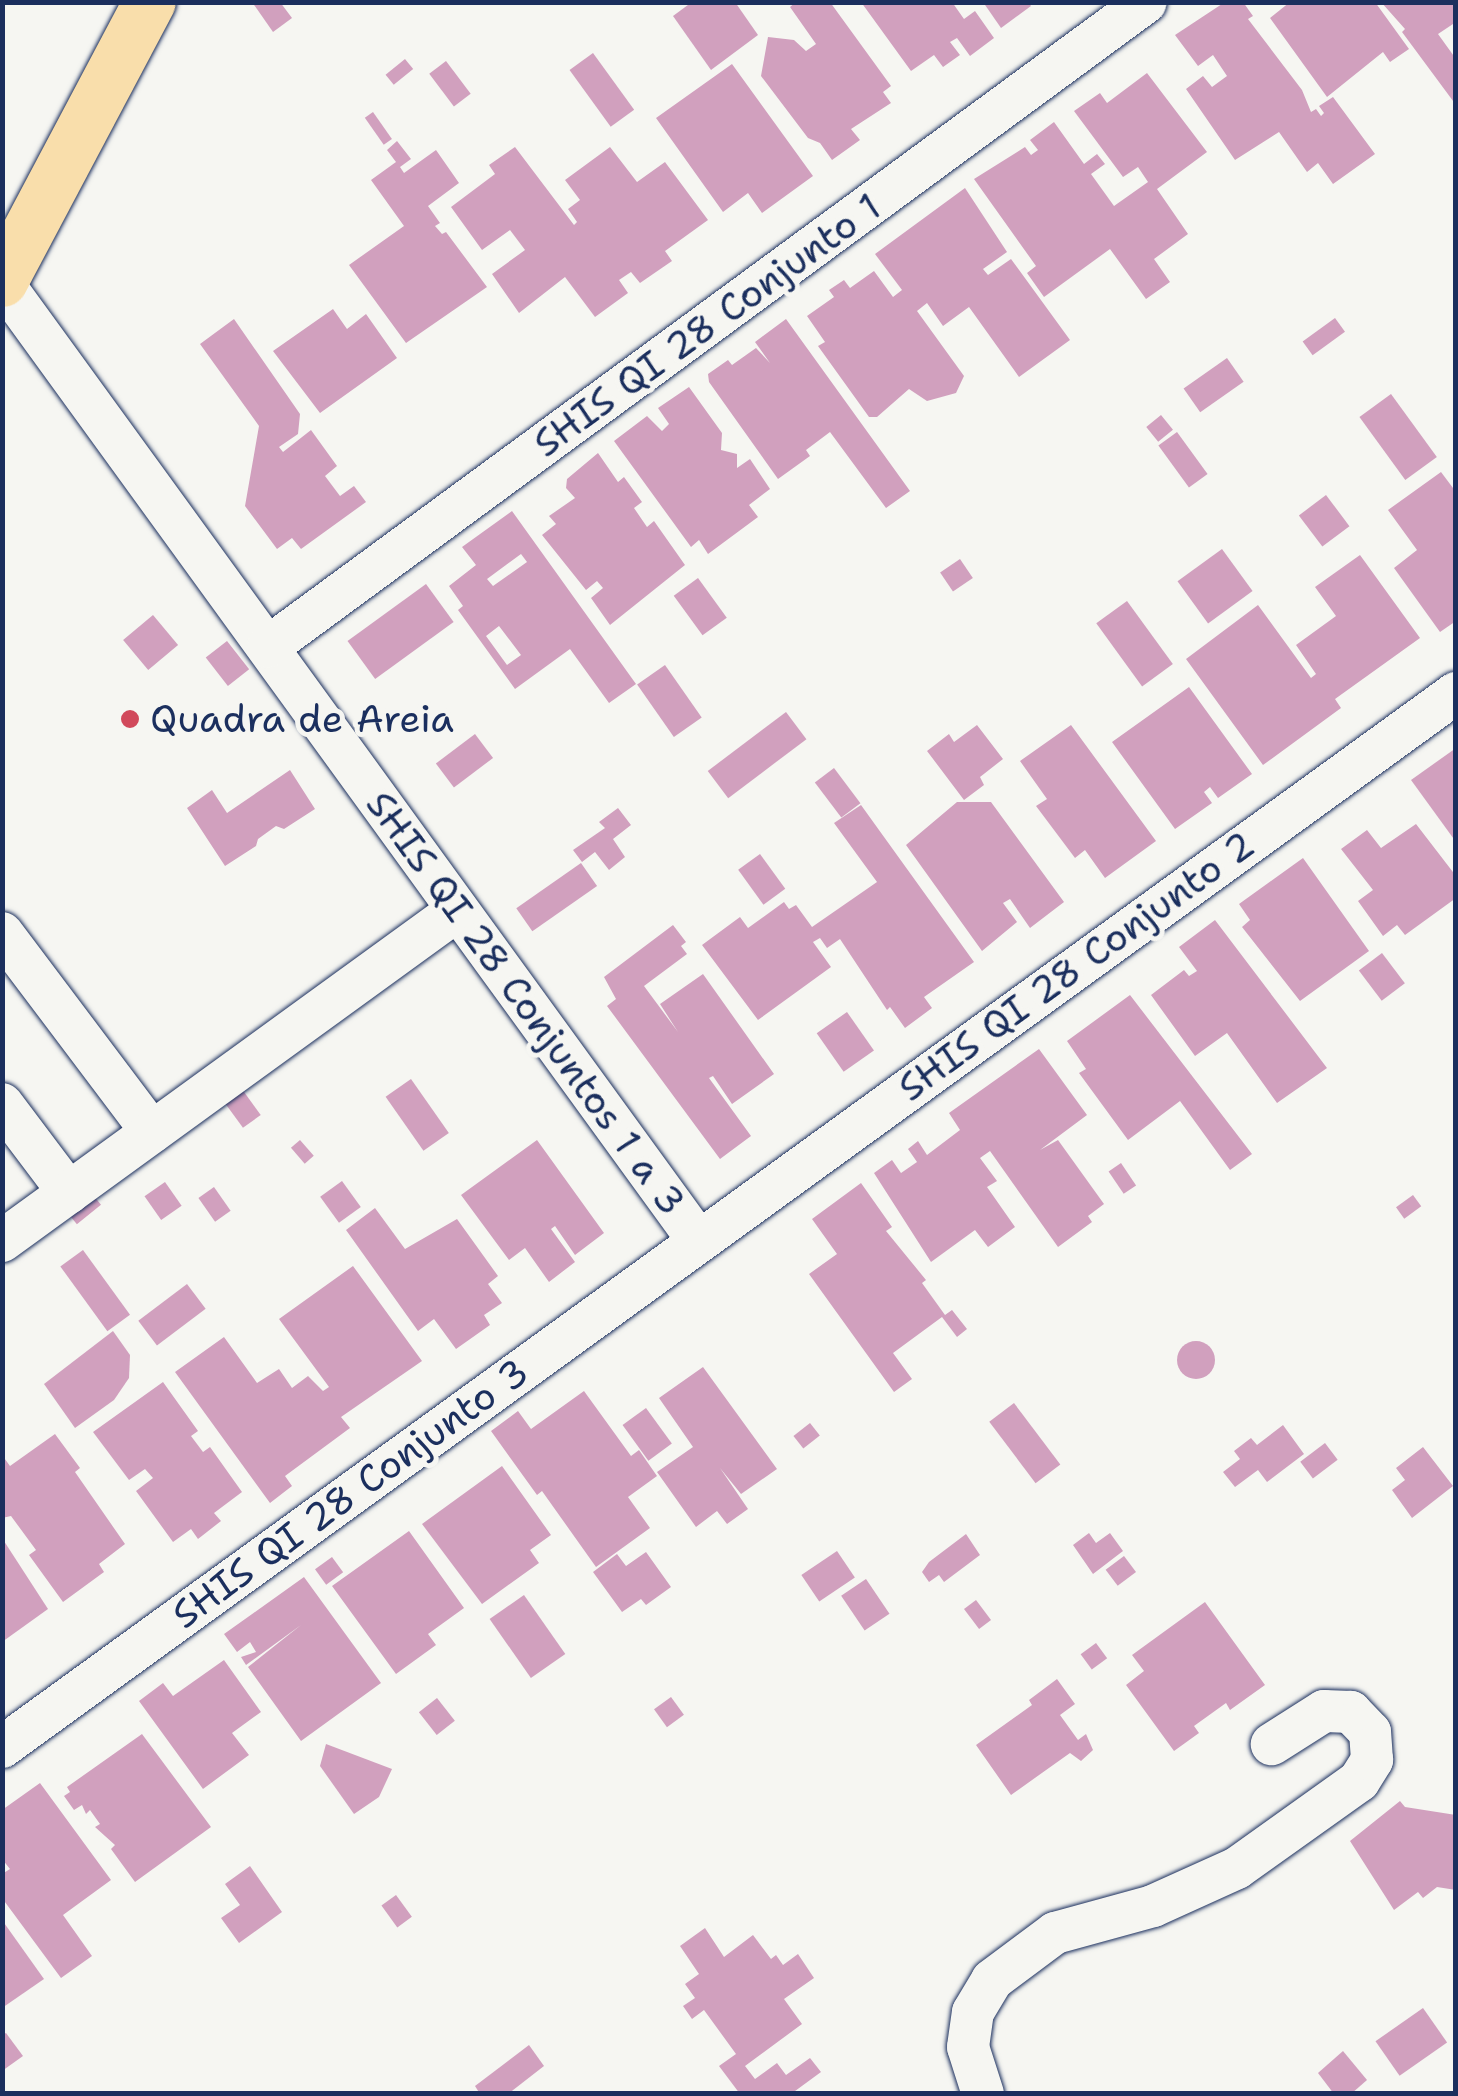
<!DOCTYPE html>
<style>
body{margin:0}
#map{position:relative;width:1458px;height:2096px;overflow:hidden;background:#f6f6f2;font-family:"Shantell Sans",sans-serif}
div>[style]{position:absolute}
.building>*{inset:0;background:#d1a0be;transform-origin:0 0}
.round{border-radius:50%}
.roads{filter:drop-shadow(0 0 2px #1b2f5e) drop-shadow(0 0 2px #1b2f5e)}
.minor>*{height:42px;margin:-21px;padding:0 21px;transform-origin:21px;border-radius:21px;background:#f6f6f2}
.major>*{height:52px;margin:-26px;padding:0 26px;transform-origin:26px;border-radius:26px;background:#f9deab}
.dots>*{width:28px;height:28px;translate:-50% -50%;box-sizing:border-box;border:5px solid #f6f6f2;border-radius:50%}
span{translate:-50% -50%;white-space:nowrap;text-align:center;line-height:1.15;-webkit-text-stroke:10px #f6f6f2;paint-order:stroke}
.street-label{font-size:38px;color:#1b2f5e}
.poi-label{font-size:38px;color:#1b2f5e}
.left{translate:0 -50%;text-align:left}
.frame{position:absolute;inset:0;border:5px solid #1b2f5e;pointer-events:none}
</style>
<div id="map">
<div class="building">
<div style="clip-path:polygon(252px 2px,280px 2px,292px 18px,273px 32px)"></div>
<div style="clip-path:polygon(692px 2px,735px 2px,758px 35px,711px 70px,673px 16px)"></div>
<div style="clip-path:polygon(796px 2px,830px 2px,891px 86px,883px 92px,891px 103px,851px 129px,860px 140px,832px 160px,820px 143px,808px 138px,761px 76px,768px 37px,794px 40px,806px 51px,816px 44px,790px 7px)"></div>
<div style="clip-path:polygon(861px 2px,952px 2px,964px 19px,975px 11px,994px 38px,970px 56px,957px 38px,950px 42px,960px 55px,943px 67px,934px 55px,911px 71px)"></div>
<div style="clip-path:polygon(983px 2px,1028px 2px,1031px 6px,1001px 28px)"></div>
<div style="clip-path:polygon(1225px 2px,1243px 2px,1253px 16px,1248px 19px,1302px 90px,1311px 112px,1316px 109px,1321px 116px,1324px 113px,1319px 106px,1333px 97px,1375px 154px,1333px 184px,1318px 163px,1307px 172px,1279px 132px,1235px 160px,1186px 89px,1203px 76px,1212px 87px,1227px 76px,1213px 55px,1198px 66px,1175px 35px)"></div>
<div style="clip-path:polygon(1290px 2px,1375px 2px,1409px 49px,1390px 62px,1383px 52px,1327px 97px,1270px 18px)"></div>
<div style="clip-path:polygon(1381px 2px,1456px 2px,1456px 22px,1438px 34px,1456px 59px,1456px 105px,1402px 32px,1405px 29px)"></div>
<div style="left:593px;top:53px;width:70px;height:29px;rotate:54deg"></div>
<div style="left:405px;top:59px;width:13px;height:25px;rotate:51deg"></div>
<div style="left:446px;top:61px;width:41px;height:21px;rotate:53deg"></div>
<div style="clip-path:polygon(732px 64px,813px 176px,762px 213px,748px 193px,723px 212px,656px 118px)"></div>
<div style="clip-path:polygon(1147px 73px,1207px 152px,1157px 189px,1188px 234px,1154px 259px,1170px 282px,1146px 299px,1110px 249px,1044px 297px,1027px 273px,1036px 266px,974px 179px,1025px 147px,1031px 155px,1038px 150px,1030px 140px,1054px 122px,1084px 164px,1097px 154px,1105px 164px,1091px 174px,1114px 206px,1148px 182px,1138px 167px,1123px 177px,1074px 111px,1100px 93px,1107px 103px)"></div>
<div style="left:373px;top:112px;width:33px;height:10px;rotate:55deg"></div>
<div style="clip-path:polygon(397px 141px,411px 159px,400px 167px,404px 173px,436px 150px,459px 183px,428px 206px,440px 223px,435px 226px,442px 234px,446px 232px,487px 287px,406px 343px,349px 265px,404px 226px,371px 180px,396px 162px,387px 150px)"></div>
<div style="clip-path:polygon(515px 147px,574px 225px,577px 222px,568px 209px,580px 200px,565px 180px,610px 147px,637px 182px,665px 162px,708px 220px,665px 251px,672px 261px,640px 283px,631px 272px,619px 280px,628px 293px,595px 317px,565px 277px,519px 313px,492px 274px,525px 250px,510px 230px,482px 250px,451px 207px,495px 174px,489px 165px)"></div>
<div style="clip-path:polygon(965px 188px,1007px 252px,983px 269px,988px 275px,1011px 259px,1070px 340px,1019px 377px,969px 307px,943px 326px,927px 303px,917px 311px,964px 376px,956px 393px,927px 401px,909px 389px,877px 417px,869px 417px,818px 346px,825px 342px,807px 316px,834px 297px,829px 290px,844px 280px,850px 288px,874px 271px,893px 297px,902px 290px,875px 254px)"></div>
<div style="clip-path:polygon(333px 309px,347px 329px,366px 314px,397px 358px,320px 413px,273px 351px)"></div>
<div style="left:1335px;top:318px;width:17px;height:40px;rotate:54deg"></div>
<div style="clip-path:polygon(234px 319px,300px 414px,298px 434px,279px 447px,283px 452px,311px 430px,337px 466px,325px 476px,340px 496px,354px 486px,366px 502px,301px 549px,292px 538px,277px 549px,245px 506px,259px 426px,200px 344px)"></div>
<div style="clip-path:polygon(786px 319px,910px 491px,886px 508px,830px 432px,806px 450px,810px 456px,778px 479px,709px 382px,708px 374px,728px 360px,732px 365px,756px 348px,770px 363px,755px 342px)"></div>
<div style="left:1227px;top:358px;width:29px;height:53px;rotate:55deg"></div>
<div style="clip-path:polygon(689px 387px,722px 433px,721px 450px,737px 454px,737px 468px,750px 459px,770px 489px,749px 505px,758px 517px,708px 554px,699px 540px,691px 547px,614px 441px,647px 416px,662px 431px,669px 424px,658px 408px)"></div>
<div style="left:1391px;top:394px;width:78px;height:39px;rotate:54deg"></div>
<div style="left:1161px;top:415px;width:19px;height:19px;rotate:51deg"></div>
<div style="left:1177px;top:432px;width:52px;height:23px;rotate:54deg"></div>
<div style="clip-path:polygon(598px 453px,618px 482px,624px 477px,642px 502px,634px 508px,647px 527px,654px 521px,685px 565px,610px 625px,591px 598px,603px 588px,597px 581px,586px 590px,542px 535px,556px 524px,549px 516px,575px 498px,566px 488px,567px 479px)"></div>
<div style="clip-path:polygon(1441px 472px,1456px 492px,1456px 621px,1440px 632px,1394px 568px,1417px 550px,1388px 510px)"></div>
<div style="left:1326px;top:495px;width:39px;height:34px;rotate:53deg"></div>
<div style="clip-path:polygon(evenodd,512px 511px,636px 684px,609px 703px,570px 649px,515px 689px,458px 610px,463px 606px,449px 586px,476px 565px,462px 547px,512px 511px,521px 554px,527px 562px,493px 586px,487px 579px,521px 554px,512px 511px,499px 626px,521px 655px,507px 665px,486px 636px,499px 626px)"></div>
<div style="left:1222px;top:549px;width:52px;height:55px;rotate:54deg"></div>
<div style="clip-path:polygon(1360px 555px,1420px 638px,1335px 699px,1341px 708px,1263px 765px,1186px 659px,1258px 605px,1311px 678px,1316px 674px,1296px 645px,1336px 616px,1315px 587px)"></div>
<div style="left:960px;top:559px;width:23px;height:24px;rotate:56deg"></div>
<div style="left:698px;top:578px;width:49px;height:30px;rotate:54deg"></div>
<div style="left:426px;top:584px;width:47px;height:97px;rotate:54deg"></div>
<div style="left:1127px;top:601px;width:78px;height:38px;rotate:54deg"></div>
<div style="left:153px;top:615px;width:39px;height:39px;rotate:50deg"></div>
<div style="left:227px;top:641px;width:36px;height:27px;rotate:52deg"></div>
<div style="left:665px;top:665px;width:64px;height:34px;rotate:55deg"></div>
<div style="clip-path:polygon(1189px 687px,1252px 774px,1218px 798px,1210px 787px,1204px 792px,1212px 803px,1175px 829px,1112px 742px)"></div>
<div style="left:786px;top:712px;width:34px;height:98px;rotate:53deg"></div>
<div style="clip-path:polygon(977px 725px,1003px 759px,980px 777px,984px 785px,964px 800px,927px 751px,949px 734px,954px 742px)"></div>
<div style="clip-path:polygon(1071px 725px,1156px 841px,1105px 878px,1085px 850px,1075px 858px,1036px 806px,1047px 799px,1020px 761px)"></div>
<div style="left:475px;top:734px;width:30px;height:49px;rotate:53deg"></div>
<div style="clip-path:polygon(1456px 748px,1456px 842px,1411px 780px)"></div>
<div style="left:834px;top:768px;width:44px;height:24px;rotate:53deg"></div>
<div style="clip-path:polygon(290px 770px,315px 809px,284px 829px,276px 826px,258px 839px,256px 846px,225px 866px,187px 808px,212px 790px,227px 813px)"></div>
<div style="clip-path:polygon(957px 802px,991px 802px,1064px 902px,1030px 928px,1010px 899px,1003px 903px,1017px 922px,982px 951px,906px 845px)"></div>
<div style="clip-path:polygon(861px 805px,974px 962px,924px 997px,932px 1008px,905px 1028px,890px 1007px,887px 1010px,840px 939px,827px 948px,820px 938px,813px 942px,831px 967px,758px 1020px,702px 945px,740px 917px,748px 928px,784px 902px,789px 909px,796px 905px,812px 927px,877px 882px,834px 823px)"></div>
<div style="clip-path:polygon(618px 808px,631px 825px,613px 839px,625px 857px,609px 870px,595px 852px,582px 862px,573px 850px,605px 828px,599px 822px)"></div>
<div style="clip-path:polygon(1416px 824px,1456px 876px,1456px 898px,1405px 935px,1397px 925px,1383px 936px,1358px 901px,1373px 890px,1341px 849px,1367px 830px,1381px 848px)"></div>
<div style="left:760px;top:854px;width:43px;height:27px;rotate:54deg"></div>
<div style="clip-path:polygon(1303px 858px,1369px 951px,1300px 1001px,1242px 927px,1250px 920px,1239px 904px)"></div>
<div style="left:581px;top:863px;width:28px;height:79px;rotate:55deg"></div>
<div style="clip-path:polygon(1215px 920px,1327px 1068px,1277px 1103px,1227px 1033px,1195px 1056px,1151px 995px,1184px 970px,1189px 976px,1197px 971px,1179px 947px)"></div>
<div style="clip-path:polygon(673px 925px,686px 942px,681px 946px,687px 954px,644px 986px,678px 1032px,660px 1004px,703px 974px,774px 1074px,732px 1104px,713px 1076px,709px 1078px,751px 1136px,720px 1159px,607px 1006px,616px 999px,604px 977px)"></div>
<div style="left:1382px;top:953px;width:38px;height:29px;rotate:53deg"></div>
<div style="clip-path:polygon(1130px 995px,1252px 1154px,1230px 1170px,1180px 1101px,1128px 1140px,1079px 1073px,1086px 1069px,1067px 1041px)"></div>
<div style="left:847px;top:1012px;width:47px;height:37px;rotate:55deg"></div>
<div style="clip-path:polygon(1039px 1049px,1087px 1115px,1040px 1150px,1058px 1140px,1104px 1204px,1088px 1216px,1092px 1222px,1058px 1247px,990px 1151px,980px 1158px,997px 1181px,987px 1187px,1015px 1227px,988px 1247px,975px 1230px,931px 1262px,874px 1173px,892px 1160px,901px 1173px,917px 1162px,908px 1149px,918px 1141px,927px 1155px,960px 1130px,949px 1113px)"></div>
<div style="left:411px;top:1079px;width:66px;height:31px;rotate:55deg"></div>
<div style="left:239px;top:1085px;width:37px;height:22px;rotate:54deg"></div>
<div style="left:300px;top:1140px;width:21px;height:12px;rotate:49deg"></div>
<div style="clip-path:polygon(537px 1140px,604px 1233px,575px 1255px,555px 1226px,551px 1229px,575px 1262px,549px 1282px,525px 1248px,509px 1260px,461px 1195px)"></div>
<div style="left:1121px;top:1163px;width:27px;height:15px;rotate:56deg"></div>
<div style="left:342px;top:1181px;width:32px;height:27px;rotate:54deg"></div>
<div style="left:165px;top:1182px;width:29px;height:25px;rotate:55deg"></div>
<div style="clip-path:polygon(861px 1183px,892px 1227px,886px 1231px,926px 1280px,922px 1283px,945px 1315px,952px 1310px,967px 1329px,957px 1337px,942px 1317px,893px 1353px,912px 1379px,894px 1392px,809px 1274px,837px 1254px,812px 1219px)"></div>
<div style="left:214px;top:1187px;width:29px;height:19px;rotate:55deg"></div>
<div style="left:89px;top:1190px;width:19px;height:31px;rotate:51deg"></div>
<div style="left:1413px;top:1195px;width:14px;height:21px;rotate:54deg"></div>
<div style="clip-path:polygon(375px 1208px,405px 1249px,457px 1219px,498px 1276px,488px 1284px,502px 1303px,484px 1315px,490px 1325px,456px 1349px,434px 1319px,418px 1331px,346px 1230px)"></div>
<div style="left:83px;top:1250px;width:80px;height:28px;rotate:54deg"></div>
<div style="clip-path:polygon(353px 1266px,422px 1361px,341px 1417px,350px 1428px,285px 1476px,292px 1486px,270px 1503px,175px 1372px,224px 1337px,257px 1383px,279px 1369px,292px 1388px,308px 1376px,323px 1391px,329px 1387px,279px 1319px)"></div>
<div style="left:187px;top:1284px;width:31px;height:61px;rotate:53deg"></div>
<div style="clip-path:polygon(113px 1331px,130px 1355px,129px 1378px,114px 1400px,75px 1428px,44px 1384px)"></div>
<div class="round" style="left:1177px;top:1341px;width:38px;height:38px"></div>
<div style="clip-path:polygon(703px 1367px,777px 1469px,741px 1494px,720px 1468px,748px 1509px,727px 1524px,717px 1511px,696px 1527px,657px 1472px,693px 1447px,659px 1398px)"></div>
<div style="clip-path:polygon(163px 1382px,198px 1431px,191px 1436px,203px 1452px,210px 1447px,242px 1492px,214px 1513px,221px 1521px,198px 1539px,191px 1529px,173px 1542px,136px 1491px,153px 1478px,145px 1469px,129px 1480px,93px 1432px)"></div>
<div style="clip-path:polygon(584px 1391px,631px 1456px,639px 1450px,657px 1476px,628px 1497px,650px 1528px,596px 1567px,542px 1491px,537px 1495px,491px 1431px,518px 1411px,531px 1429px)"></div>
<div style="left:1014px;top:1403px;width:77px;height:31px;rotate:53deg"></div>
<div style="left:646px;top:1408px;width:44px;height:29px;rotate:54deg"></div>
<div style="left:810px;top:1423px;width:16px;height:21px;rotate:52deg"></div>
<div style="clip-path:polygon(1283px 1425px,1304px 1454px,1267px 1482px,1258px 1470px,1235px 1487px,1223px 1472px,1240px 1459px,1234px 1451px,1251px 1438px,1257px 1445px)"></div>
<div style="clip-path:polygon(55px 1434px,80px 1468px,75px 1472px,125px 1544px,99px 1564px,104px 1572px,63px 1602px,29px 1555px,36px 1550px,11px 1516px,2px 1518px,2px 1455px,10px 1466px)"></div>
<div style="left:1325px;top:1443px;width:21px;height:31px;rotate:53deg"></div>
<div style="clip-path:polygon(1423px 1447px,1453px 1486px,1412px 1518px,1392px 1490px,1405px 1480px,1396px 1468px)"></div>
<div style="clip-path:polygon(502px 1466px,551px 1535px,530px 1550px,539px 1563px,482px 1604px,422px 1524px)"></div>
<div style="clip-path:polygon(409px 1531px,464px 1608px,428px 1634px,436px 1645px,396px 1674px,332px 1586px)"></div>
<div style="clip-path:polygon(1089px 1533px,1096px 1543px,1110px 1533px,1123px 1551px,1093px 1574px,1073px 1545px)"></div>
<div style="clip-path:polygon(966px 1534px,980px 1555px,944px 1582px,939px 1575px,929px 1582px,922px 1572px,929px 1562px)"></div>
<div style="clip-path:polygon(2px 1538px,48px 1609px,2px 1642px)"></div>
<div style="left:837px;top:1551px;width:32px;height:43px;rotate:56deg"></div>
<div style="clip-path:polygon(646px 1552px,671px 1587px,646px 1605px,641px 1599px,622px 1612px,593px 1572px,617px 1554px,626px 1566px)"></div>
<div style="left:1124px;top:1556px;width:20px;height:23px;rotate:53deg"></div>
<div style="left:332px;top:1557px;width:19px;height:21px;rotate:54deg"></div>
<div style="clip-path:polygon(304px 1577px,381px 1683px,301px 1741px,248px 1667px,301px 1625px,246px 1665px,241px 1657px,256px 1652px,250px 1642px,237px 1652px,224px 1634px)"></div>
<div style="left:866px;top:1579px;width:42px;height:30px;rotate:56deg"></div>
<div style="left:524px;top:1595px;width:72px;height:42px;rotate:55deg"></div>
<div style="left:976px;top:1600px;width:25px;height:15px;rotate:53deg"></div>
<div style="clip-path:polygon(1205px 1602px,1265px 1685px,1230px 1710px,1226px 1703px,1194px 1726px,1199px 1733px,1174px 1751px,1126px 1685px,1144px 1671px,1132px 1655px)"></div>
<div style="left:1096px;top:1643px;width:19px;height:19px;rotate:54deg"></div>
<div style="clip-path:polygon(224px 1660px,261px 1712px,232px 1733px,249px 1755px,203px 1789px,139px 1701px,163px 1683px,173px 1696px)"></div>
<div style="clip-path:polygon(1057px 1679px,1075px 1704px,1060px 1715px,1078px 1740px,1086px 1734px,1093px 1750px,1081px 1761px,1070px 1753px,1011px 1795px,976px 1745px,1032px 1705px,1029px 1700px)"></div>
<div style="left:671px;top:1697px;width:22px;height:21px;rotate:54deg"></div>
<div style="left:437px;top:1698px;width:29px;height:23px;rotate:52deg"></div>
<div style="clip-path:polygon(142px 1734px,211px 1827px,135px 1882px,111px 1849px,115px 1845px,95px 1827px,100px 1824px,90px 1810px,86px 1814px,82px 1805px,74px 1810px,64px 1796px,70px 1792px,67px 1787px)"></div>
<div style="clip-path:polygon(326px 1744px,392px 1769px,379px 1797px,354px 1814px,320px 1766px)"></div>
<div style="clip-path:polygon(40px 1783px,111px 1880px,63px 1915px,92px 1956px,61px 1978px,2px 1898px,2px 1874px,10px 1869px,2px 1859px,2px 1810px)"></div>
<div style="clip-path:polygon(1400px 1801px,1405px 1807px,1456px 1815px,1456px 1890px,1437px 1887px,1423px 1898px,1418px 1892px,1394px 1910px,1350px 1841px)"></div>
<div style="clip-path:polygon(250px 1866px,282px 1912px,239px 1943px,221px 1918px,240px 1905px,225px 1884px)"></div>
<div style="left:396px;top:1895px;width:27px;height:18px;rotate:54deg"></div>
<div style="clip-path:polygon(2px 1920px,44px 1979px,2px 2008px)"></div>
<div style="clip-path:polygon(705px 1928px,724px 1957px,753px 1935px,771px 1959px,776px 1955px,783px 1965px,798px 1954px,814px 1978px,784px 1999px,802px 2024px,745px 2066px,755px 2079px,777px 2063px,786px 2075px,810px 2058px,821px 2072px,791px 2094px,740px 2094px,719px 2066px,736px 2054px,704px 2010px,692px 2019px,683px 2006px,695px 1998px,685px 1984px,699px 1974px,680px 1946px)"></div>
<div style="left:1423px;top:2008px;width:42px;height:58px;rotate:55deg"></div>
<div style="clip-path:polygon(6px 2033px,23px 2056px,2px 2071px,2px 2035px)"></div>
<div style="clip-path:polygon(529px 2045px,544px 2066px,508px 2094px,480px 2094px,475px 2086px)"></div>
<div style="clip-path:polygon(1343px 2051px,1367px 2080px,1351px 2094px,1334px 2094px,1318px 2073px)"></div>
</div>
<div class="roads">
<div class="minor">
<div style="left:2px;top:282px;width:1183px;rotate:54.01deg"></div>
<div style="left:268px;top:647px;width:1089px;rotate:-36.3deg"></div>
<div style="left:2px;top:933px;width:249px;rotate:53deg"></div>
<div style="left:2px;top:1104px;width:111px;rotate:53deg"></div>
<div style="left:2px;top:1241px;width:563px;rotate:-35.98deg"></div>
<div style="left:2px;top:1747px;width:1796px;rotate:-35.94deg"></div>
<div style="left:983px;top:2094px;width:49px;rotate:-107.7deg"></div>
<div style="left:968px;top:2047px;width:35px;rotate:-82deg"></div>
<div style="left:973px;top:2012px;width:37px;rotate:-59deg"></div>
<div style="left:992px;top:1980px;width:79px;rotate:-36.7deg"></div>
<div style="left:1055px;top:1933px;width:102px;rotate:-15.4deg"></div>
<div style="left:1153px;top:1906px;width:92px;rotate:-24.3deg"></div>
<div style="left:1237px;top:1868px;width:150px;rotate:-35.5deg"></div>
<div style="left:1359px;top:1781px;width:25px;rotate:-58deg"></div>
<div style="left:1372px;top:1760px;width:28px;rotate:-94deg"></div>
<div style="left:1370px;top:1732px;width:28px;rotate:-134deg"></div>
<div style="left:1351px;top:1712px;width:27px;rotate:-178deg"></div>
<div style="left:1324px;top:1711px;width:62px;rotate:147.6deg"></div>
</div>
<div class="major">
<div style="left:2px;top:281px;width:316px;rotate:-62.1deg"></div>
</div>
</div>
<div class="dots">
<div style="left:130px;top:719px;background:#d1495b"></div>
</div>
<div class="street-label">
<span style="left:707px;top:325px;rotate:-36deg">SHIS QI 28 Conjunto 1</span>
<span style="left:1076px;top:966px;rotate:-36deg">SHIS QI 28 Conjunto 2</span>
<span style="left:526px;top:1003px;rotate:54deg">SHIS QI 28 Conjuntos 1 a 3</span>
<span style="left:350px;top:1493px;rotate:-36deg">SHIS QI 28 Conjunto 3</span>
</div>
<div class="poi-label">
<span class="left" style="left:150px;top:719px">Quadra de Areia</span>
</div>
<div class="frame"></div>
</div>
